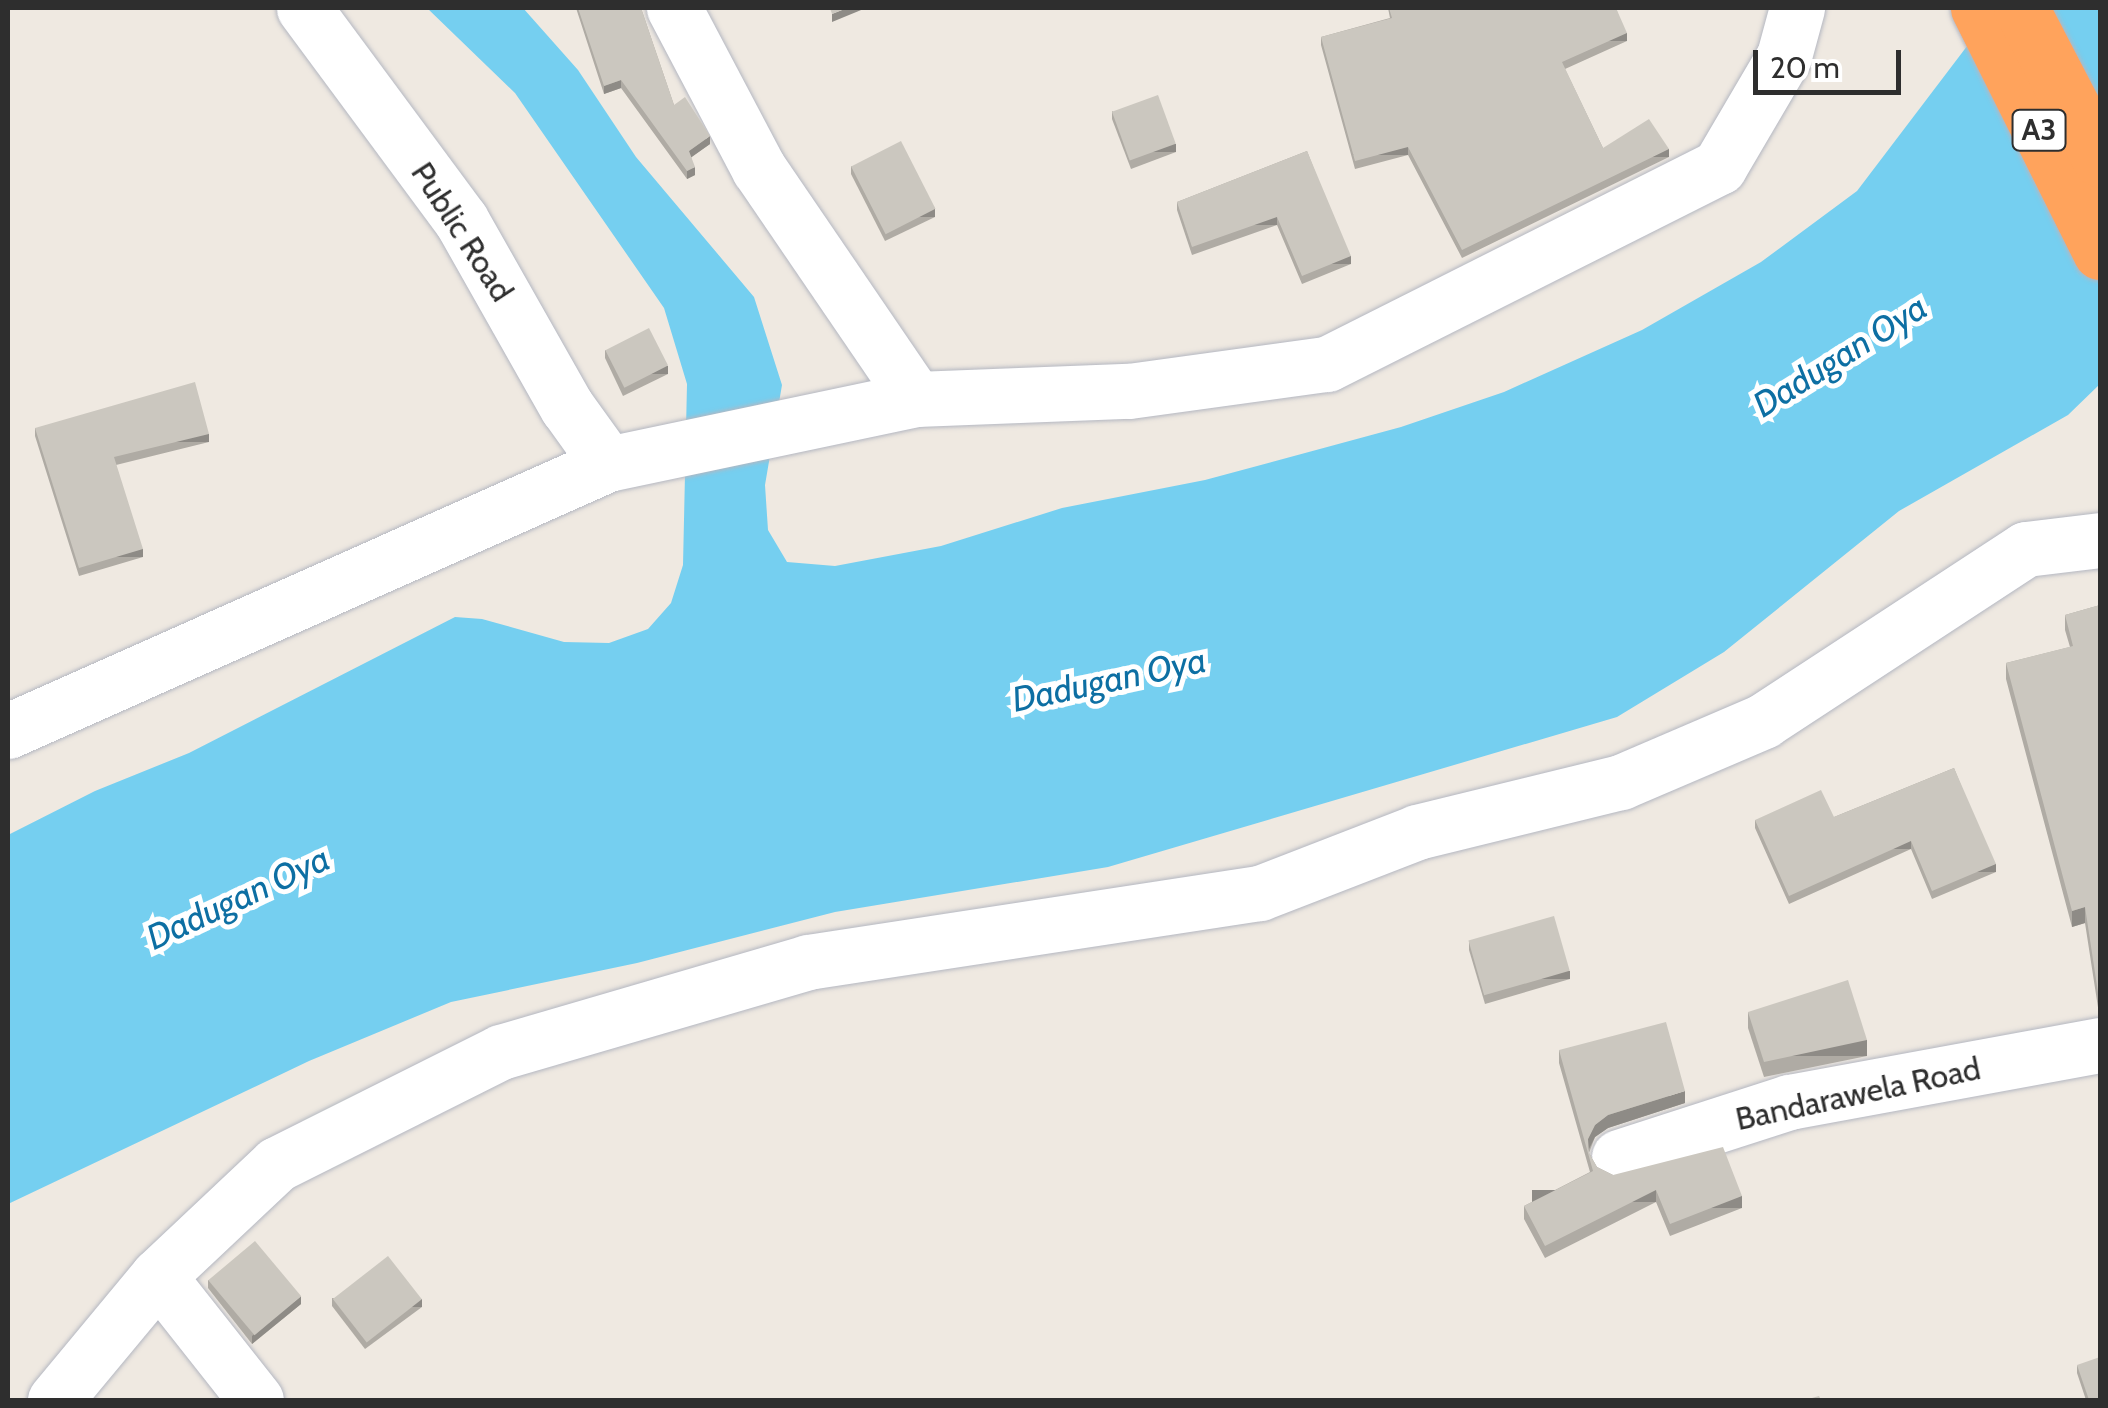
<!DOCTYPE html>
<style>
body{margin:0}
#map{position:relative;width:2108px;height:1408px;overflow:hidden;background:#efe9e1;font-family:Cabin,sans-serif}
div>[style]{position:absolute}
.water>*{inset:0;background:#75cff0}
.roads{filter:drop-shadow(0 0 2px #b4b7c1) drop-shadow(0 0 2px #b4b7c1)}
.street>*{height:55px;margin:-27.5px;padding:0 27.5px;transform-origin:27.5px;border-radius:27.5px;background:#fff}
.secondary>*{height:55px;margin:-27.5px;padding:0 27.5px;transform-origin:27.5px;border-radius:27.5px;background:#fff}
.highway>*{height:55px;margin:-27.5px;padding:0 27.5px;transform-origin:27.5px;border-radius:27.5px;background:#ffa35c}
.wall>*{inset:0;background:#afaba4}
.shaded-wall>*{inset:0;background:#8e8b86;transform-origin:0 0}
.building>*{inset:0;background:#cbc7bf;transform-origin:0 0}
span{translate:-50% -50%;white-space:nowrap;text-align:center;line-height:1.15;-webkit-text-stroke:10px #fff;paint-order:stroke}
.shield-label span{padding:2px 8px;background:#fff;border:2px solid;border-radius:8px;-webkit-text-stroke-width:0}
.shield-label{font-size:30px;color:#2e2e2e;font-weight:700}
.street-label{font-size:32px;color:#2e2e2e}
.water-label{font-size:35px;color:#0d6fa3;font-style:italic}
.frame{position:absolute;inset:0;border:10px solid #2e2e2e;pointer-events:none}
.scale{position:absolute;left:1753px;top:50px;width:148px;height:45px;box-sizing:border-box;border:5px solid #2e2e2e;border-top:0;padding-left:12px;font-size:30px;line-height:35px;white-space:nowrap;color:#2e2e2e;-webkit-text-stroke:8px #fff;paint-order:stroke}
</style>
<div id="map">
<div class="water">
<div style="clip-path:polygon(427px 8px,523px 8px,578px 70px,636px 157px,754px 297px,782px 385px,765px 485px,768px 530px,787px 562px,835px 566px,941px 546px,1062px 508px,1205px 480px,1401px 427px,1504px 392px,1642px 330px,1761px 262px,1857px 191px,1996px 8px,2100px 8px,2100px 384px,2068px 415px,1899px 511px,1724px 652px,1617px 717px,1108px 867px,835px 912px,637px 963px,451px 1002px,309px 1061px,8px 1204px,8px 835px,95px 791px,189px 753px,455px 617px,482px 619px,564px 642px,609px 643px,648px 629px,671px 603px,683px 565px,687px 384px,664px 308px,515px 93px)"></div>
</div>
<div class="roads">
<div class="street">
<div style="left:304px;top:8px;width:264px;rotate:53.5deg"></div>
<div style="left:461px;top:220px;width:215px;rotate:60.5deg"></div>
<div style="left:567px;top:407px;width:70px;rotate:54.3deg"></div>
<div style="left:674px;top:8px;width:182px;rotate:62.2deg"></div>
<div style="left:759px;top:169px;width:278px;rotate:55.7deg"></div>
<div style="left:1619px;top:1157px;width:179px;rotate:-17.9deg"></div>
<div style="left:1789px;top:1102px;width:316px;rotate:-10.4deg"></div>
<div style="left:158px;top:1276px;width:158px;rotate:51.7deg"></div>
<div style="left:55px;top:1400px;width:161px;rotate:-50.3deg"></div>
<div style="left:158px;top:1276px;width:163px;rotate:-43.3deg"></div>
<div style="left:277px;top:1164px;width:250px;rotate:-26.6deg"></div>
<div style="left:501px;top:1052px;width:320px;rotate:-16.3deg"></div>
<div style="left:808px;top:962px;width:457px;rotate:-8.7deg"></div>
<div style="left:1260px;top:893px;width:168px;rotate:-21.2deg"></div>
<div style="left:1417px;top:832px;width:210px;rotate:-13.8deg"></div>
<div style="left:1621px;top:782px;width:155px;rotate:-23.2deg"></div>
<div style="left:1763px;top:721px;width:314px;rotate:-33.2deg"></div>
<div style="left:2026px;top:549px;width:75px;rotate:-6.9deg"></div>
</div>
<div class="secondary">
<div style="left:8px;top:731px;width:657px;rotate:-23.99deg"></div>
<div style="left:608px;top:464px;width:315px;rotate:-11.9deg"></div>
<div style="left:916px;top:399px;width:213px;rotate:-2.2deg"></div>
<div style="left:1129px;top:391px;width:200px;rotate:-7.8deg"></div>
<div style="left:1327px;top:364px;width:439px;rotate:-26.7deg"></div>
<div style="left:1719px;top:167px;width:129px;rotate:-59.6deg"></div>
<div style="left:1784px;top:56px;width:50px;rotate:-74.8deg"></div>
</div>
<div class="highway">
<div style="left:1978px;top:8px;width:273px;rotate:63.4deg"></div>
<div style="left:2021px;top:8px;width:171px;rotate:62.5deg"></div>
</div>
</div>
<div class="wall">
<div style="clip-path:polygon(576px 8px,641px 8px,674px 105px,710px 144px,691px 157px,695px 175px,687px 179px,621px 88px,604px 94px)"></div>
<div style="clip-path:polygon(1388px 8px,1616px 8px,1627px 41px,1565px 69px,1603px 148px,1669px 157px,1462px 258px,1408px 155px,1355px 169px,1321px 45px,1321px 37px,1390px 18px)"></div>
<div style="clip-path:polygon(1112px 111px,1176px 152px,1131px 169px,1112px 119px)"></div>
<div style="clip-path:polygon(1307px 151px,1351px 264px,1302px 284px,1277px 225px,1192px 255px,1177px 210px,1177px 202px)"></div>
<div style="clip-path:polygon(851px 166px,935px 217px,885px 241px,851px 174px)"></div>
<div style="clip-path:polygon(605px 350px,668px 374px,623px 396px,605px 358px)"></div>
<div style="clip-path:polygon(35px 428px,209px 442px,116px 465px,143px 557px,79px 576px,35px 436px)"></div>
<div style="clip-path:polygon(2100px 605px,2100px 1015px,2099px 1014px,2085px 923px,2072px 927px,2006px 679px,2006px 663px,2070px 647px,2065px 630px,2065px 615px)"></div>
<div style="clip-path:polygon(1954px 768px,1996px 872px,1932px 899px,1911px 849px,1789px 904px,1755px 828px,1755px 820px,1834px 817px)"></div>
<div style="clip-path:polygon(1469px 942px,1570px 979px,1485px 1004px,1469px 950px)"></div>
<div style="clip-path:polygon(1748px 1012px,1867px 1056px,1764px 1077px,1748px 1028px)"></div>
<div style="clip-path:polygon(1559px 1050px,1685px 1103px,1608px 1128px,1595px 1137px,1589px 1153px,1597px 1167px,1613px 1175px,1742px 1208px,1670px 1236px,1656px 1202px,1545px 1258px,1524px 1219px,1524px 1206px,1590px 1172px,1559px 1063px)"></div>
<div style="clip-path:polygon(208px 1280px,301px 1304px,252px 1344px,208px 1288px)"></div>
<div style="clip-path:polygon(332px 1298px,422px 1307px,365px 1349px,332px 1306px)"></div>
<div style="clip-path:polygon(2077px 1365px,2100px 1400px,2086px 1400px,2077px 1373px)"></div>
</div>
<div class="shaded-wall">
<div style="clip-path:polygon(847px 8px,866px 8px,832px 22px,832px 14px)"></div>
<div style="left:1627px;top:33px;width:8px;height:71px;rotate:90deg"></div>
<div style="clip-path:polygon(621px 80px,621px 88px,604px 94px,604px 86px)"></div>
<div style="clip-path:polygon(710px 136px,710px 144px,689px 159px,689px 151px)"></div>
<div style="left:1176px;top:144px;width:8px;height:48px;rotate:90deg"></div>
<div style="left:1408px;top:147px;width:8px;height:55px;rotate:90deg"></div>
<div style="left:1669px;top:149px;width:8px;height:230px;rotate:90deg"></div>
<div style="clip-path:polygon(695px 167px,695px 175px,687px 179px,687px 171px)"></div>
<div style="left:935px;top:209px;width:8px;height:55px;rotate:90deg"></div>
<div style="left:1277px;top:217px;width:8px;height:90px;rotate:90deg"></div>
<div style="left:1351px;top:256px;width:8px;height:53px;rotate:90deg"></div>
<div style="left:668px;top:366px;width:8px;height:50px;rotate:90deg"></div>
<div style="left:209px;top:434px;width:8px;height:98px;rotate:90deg"></div>
<div style="left:143px;top:549px;width:8px;height:67px;rotate:90deg"></div>
<div style="left:1911px;top:841px;width:8px;height:134px;rotate:90deg"></div>
<div style="left:1996px;top:864px;width:8px;height:69px;rotate:90deg"></div>
<div style="clip-path:polygon(2085px 907px,2085px 923px,2072px 927px,2072px 911px)"></div>
<div style="left:1570px;top:971px;width:8px;height:89px;rotate:90deg"></div>
<div style="left:1867px;top:1040px;width:16px;height:105px;rotate:90deg"></div>
<div style="clip-path:polygon(1685px 1091px,1685px 1103px,1608px 1128px,1595px 1137px,1588px 1151px,1588px 1139px,1595px 1125px,1608px 1115px)"></div>
<div style="left:1656px;top:1190px;width:12px;height:124px;rotate:90deg"></div>
<div style="left:1742px;top:1196px;width:12px;height:77px;rotate:90deg"></div>
<div style="clip-path:polygon(301px 1296px,301px 1304px,252px 1344px,252px 1336px)"></div>
<div style="left:422px;top:1299px;width:8px;height:71px;rotate:90deg"></div>
</div>
<div class="building">
<div style="clip-path:polygon(578px 8px,641px 8px,674px 105px,685px 97px,710px 136px,689px 151px,695px 167px,687px 171px,621px 80px,604px 86px)"></div>
<div style="clip-path:polygon(830px 8px,847px 8px,832px 14px)"></div>
<div style="clip-path:polygon(1389px 8px,1616px 8px,1627px 33px,1562px 62px,1603px 148px,1649px 119px,1669px 149px,1462px 250px,1408px 147px,1355px 161px,1321px 37px,1392px 18px)"></div>
<div style="left:1158px;top:95px;width:52px;height:49px;rotate:70deg"></div>
<div style="left:901px;top:141px;width:76px;height:56px;rotate:63deg"></div>
<div style="clip-path:polygon(1307px 151px,1351px 256px,1302px 276px,1277px 217px,1192px 247px,1177px 202px)"></div>
<div style="left:649px;top:328px;width:42px;height:49px;rotate:63deg"></div>
<div style="clip-path:polygon(195px 382px,209px 434px,114px 457px,143px 549px,79px 568px,35px 428px)"></div>
<div style="clip-path:polygon(2100px 605px,2100px 999px,2099px 999px,2085px 907px,2072px 911px,2006px 663px,2073px 646px,2065px 615px)"></div>
<div style="clip-path:polygon(1954px 768px,1996px 864px,1932px 891px,1911px 841px,1789px 896px,1755px 820px,1821px 790px,1834px 817px)"></div>
<div style="left:1554px;top:916px;width:57px;height:89px;rotate:74deg"></div>
<div style="clip-path:polygon(1848px 980px,1867px 1040px,1764px 1062px,1748px 1012px)"></div>
<div style="clip-path:polygon(1666px 1022px,1685px 1091px,1608px 1115px,1595px 1125px,1588px 1139px,1589px 1153px,1597px 1167px,1613px 1175px,1723px 1147px,1742px 1196px,1670px 1224px,1656px 1190px,1545px 1246px,1524px 1206px,1593px 1171px,1559px 1050px)"></div>
<div style="left:255px;top:1241px;width:72px;height:61px;rotate:50deg"></div>
<div style="left:388px;top:1256px;width:55px;height:70px;rotate:52deg"></div>
<div style="clip-path:polygon(2100px 1357px,2100px 1400px,2089px 1400px,2077px 1365px)"></div>
<div style="clip-path:polygon(1819px 1396px,1821px 1400px,1805px 1400px)"></div>
</div>
<div class="shield-label">
<span style="left:2039px;top:130px">A3</span>
</div>
<div class="street-label">
<span style="left:462px;top:232px;rotate:57deg">Public Road</span>
<span style="left:1858px;top:1094px;rotate:-12deg">Bandarawela Road</span>
</div>
<div class="water-label">
<span style="left:1840px;top:356px;rotate:-32deg">Dadugan Oya</span>
<span style="left:1109px;top:680px;rotate:-12deg">Dadugan Oya</span>
<span style="left:238px;top:898px;rotate:-25deg">Dadugan Oya</span>
</div>
<div class="frame"></div>
<div class="scale">20 m</div>
</div>
